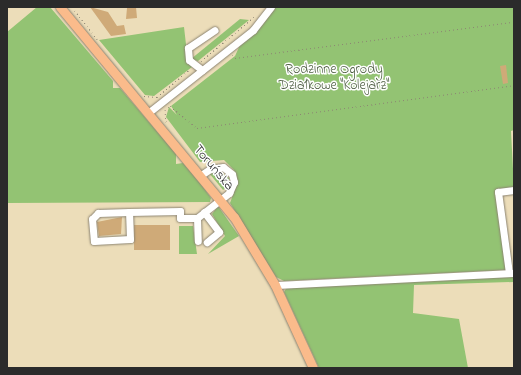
<!DOCTYPE html>
<meta charset="utf-8">
<style>
body{margin:0}
#map{position:relative;width:521px;height:375px;overflow:hidden;background:#ecddb9;font-family:"Indie Flower",sans-serif}
div>[style]{position:absolute}
.green>*{inset:0;background:#93c373}
.building>*{inset:0;background:#cfaa78;transform-origin:0 0}
.path>*{height:1px;margin-top:-0.5px;transform-origin:0;background:repeating-linear-gradient(90deg,#8c8472 0 1px,transparent 0 4px)}
.roads{filter:drop-shadow(0 0 1px #8c8472) drop-shadow(0 0 1px #8c8472)}
.minor>*{height:7px;margin:-3.5px;padding:0 3.5px;transform-origin:3.5px;border-radius:3.5px;background:#fff}
.major>*{height:9px;margin:-4.5px;padding:0 4.5px;transform-origin:4.5px;border-radius:4.5px;background:#fabb8b}
span{translate:-50% -50%;white-space:nowrap;text-align:center;line-height:1.15;-webkit-text-stroke:3px #fff;paint-order:stroke}
.park-label{font-size:14px;color:#4f6044}
.street-label{font-size:14px;color:#2b2b2b}
.frame{position:absolute;inset:0;border:8px solid #2b2b2b;pointer-events:none}
</style>
<div id="map">
<div class="green">
<div style="clip-path:polygon(37px 7px,50px 7px,113px 81px,113px 88px,120px 88px,176px 154px,176px 164px,183px 163px,203px 187px,211px 198px,210px 202px,7px 203px,7px 32px)"></div>
<div style="clip-path:polygon(275px 7px,514px 7px,514px 130px,511px 131px,514px 188px,495px 190px,506px 270px,284px 281px,276px 277px,230px 203px,237px 184px,234px 170px,224px 160px,200px 162px,166px 117px,169px 107px,177px 115px,171px 106px,235px 56px,241px 43px,262px 25px)"></div>
<div style="clip-path:polygon(240px 19px,249px 20px,198px 61px,191px 59px)"></div>
<div style="clip-path:polygon(184px 27px,188px 62px,192px 67px,154px 96px,145px 95px,99px 40px)"></div>
<div style="clip-path:polygon(219px 171px,229px 178px,229px 186px,223px 190px,209px 173px)"></div>
<div style="clip-path:polygon(218px 206px,239px 236px,208px 254px,225px 236px,212px 214px)"></div>
<div style="clip-path:polygon(179px 226px,193px 226px,197px 254px,179px 254px)"></div>
<div style="clip-path:polygon(514px 275px,514px 282px,414px 285px,413px 313px,459px 319px,468px 368px,319px 368px,284px 292px,287px 287px)"></div>
</div>
<div class="building">
<div style="clip-path:polygon(90px 7px,108px 12px,117px 26px,124px 25px,126px 34px,111px 36px)"></div>
<div style="clip-path:polygon(136px 7px,137px 18px,126px 19px,127px 8px)"></div>
<div style="clip-path:polygon(506px 65px,508px 83px,503px 84px,500px 66px)"></div>
<div style="clip-path:polygon(122px 217px,121px 234px,99px 236px,97px 222px)"></div>
<div style="left:134px;top:225px;width:36px;height:25px"></div>
</div>
<div class="path">
<div style="left:72px;top:7px;width:41px;rotate:52deg"></div>
<div style="left:232px;top:55px;width:4px;rotate:45deg"></div>
<div style="left:235px;top:58px;width:281px;rotate:-7.4deg"></div>
<div style="left:201px;top:61px;width:69px;rotate:-39.7deg"></div>
<div style="left:144px;top:96px;width:13px;rotate:4deg"></div>
<div style="left:157px;top:97px;width:42px;rotate:-40.2deg"></div>
<div style="left:170px;top:106px;width:35px;rotate:39deg"></div>
<div style="left:197px;top:128px;width:320px;rotate:-7.7deg"></div>
<div style="left:166px;top:122px;width:12px;rotate:-95deg"></div>
<div style="left:165px;top:110px;width:7px;rotate:-45deg"></div>
</div>
<div class="roads">
<div class="minor">
<div style="left:202px;top:70px;width:16px;rotate:-142deg"></div>
<div style="left:189px;top:60px;width:12px;rotate:-95deg"></div>
<div style="left:188px;top:48px;width:32px;rotate:-34deg"></div>
<div style="left:148px;top:113px;width:134px;rotate:-38.3deg"></div>
<div style="left:253px;top:30px;width:29px;rotate:-52deg"></div>
<div style="left:129px;top:212px;width:31px;rotate:178deg"></div>
<div style="left:98px;top:213px;width:8px;rotate:135deg"></div>
<div style="left:92px;top:219px;width:22px;rotate:85deg"></div>
<div style="left:94px;top:241px;width:36px;rotate:-3deg"></div>
<div style="left:130px;top:239px;width:27px;rotate:-92deg"></div>
<div style="left:129px;top:212px;width:51px;rotate:-1.1deg"></div>
<div style="left:180px;top:211px;width:7px;rotate:90deg"></div>
<div style="left:180px;top:218px;width:17px"></div>
<div style="left:197px;top:218px;width:41px;rotate:-38deg"></div>
<div style="left:229px;top:193px;width:12px;rotate:-66deg"></div>
<div style="left:234px;top:182px;width:8px;rotate:-104deg"></div>
<div style="left:232px;top:174px;width:11px;rotate:-142deg"></div>
<div style="left:223px;top:167px;width:13px;rotate:171deg"></div>
<div style="left:210px;top:169px;width:11px;rotate:146deg"></div>
<div style="left:204px;top:212px;width:25px;rotate:53deg"></div>
<div style="left:219px;top:232px;width:16px;rotate:140deg"></div>
<div style="left:197px;top:218px;width:23px;rotate:88deg"></div>
<div style="left:509px;top:273px;width:82px;rotate:-97.7deg"></div>
<div style="left:498px;top:192px;width:16px;rotate:-7deg"></div>
<div style="left:275px;top:285px;width:239px;rotate:-2.9deg"></div>
</div>
<div class="major">
<div style="left:60px;top:7px;width:273px;rotate:50.4deg"></div>
<div style="left:234px;top:217px;width:79px;rotate:58.9deg"></div>
<div style="left:275px;top:285px;width:91px;rotate:65.4deg"></div>
</div>
</div>
<div class="park-label">
<span style="left:334px;top:78px">Rodzinne Ogrody<br>Działkowe "Kolejarz"</span>
</div>
<div class="street-label">
<span style="left:213px;top:168px;rotate:50deg">Toruńska</span>
</div>
<div class="frame"></div>
</div>
